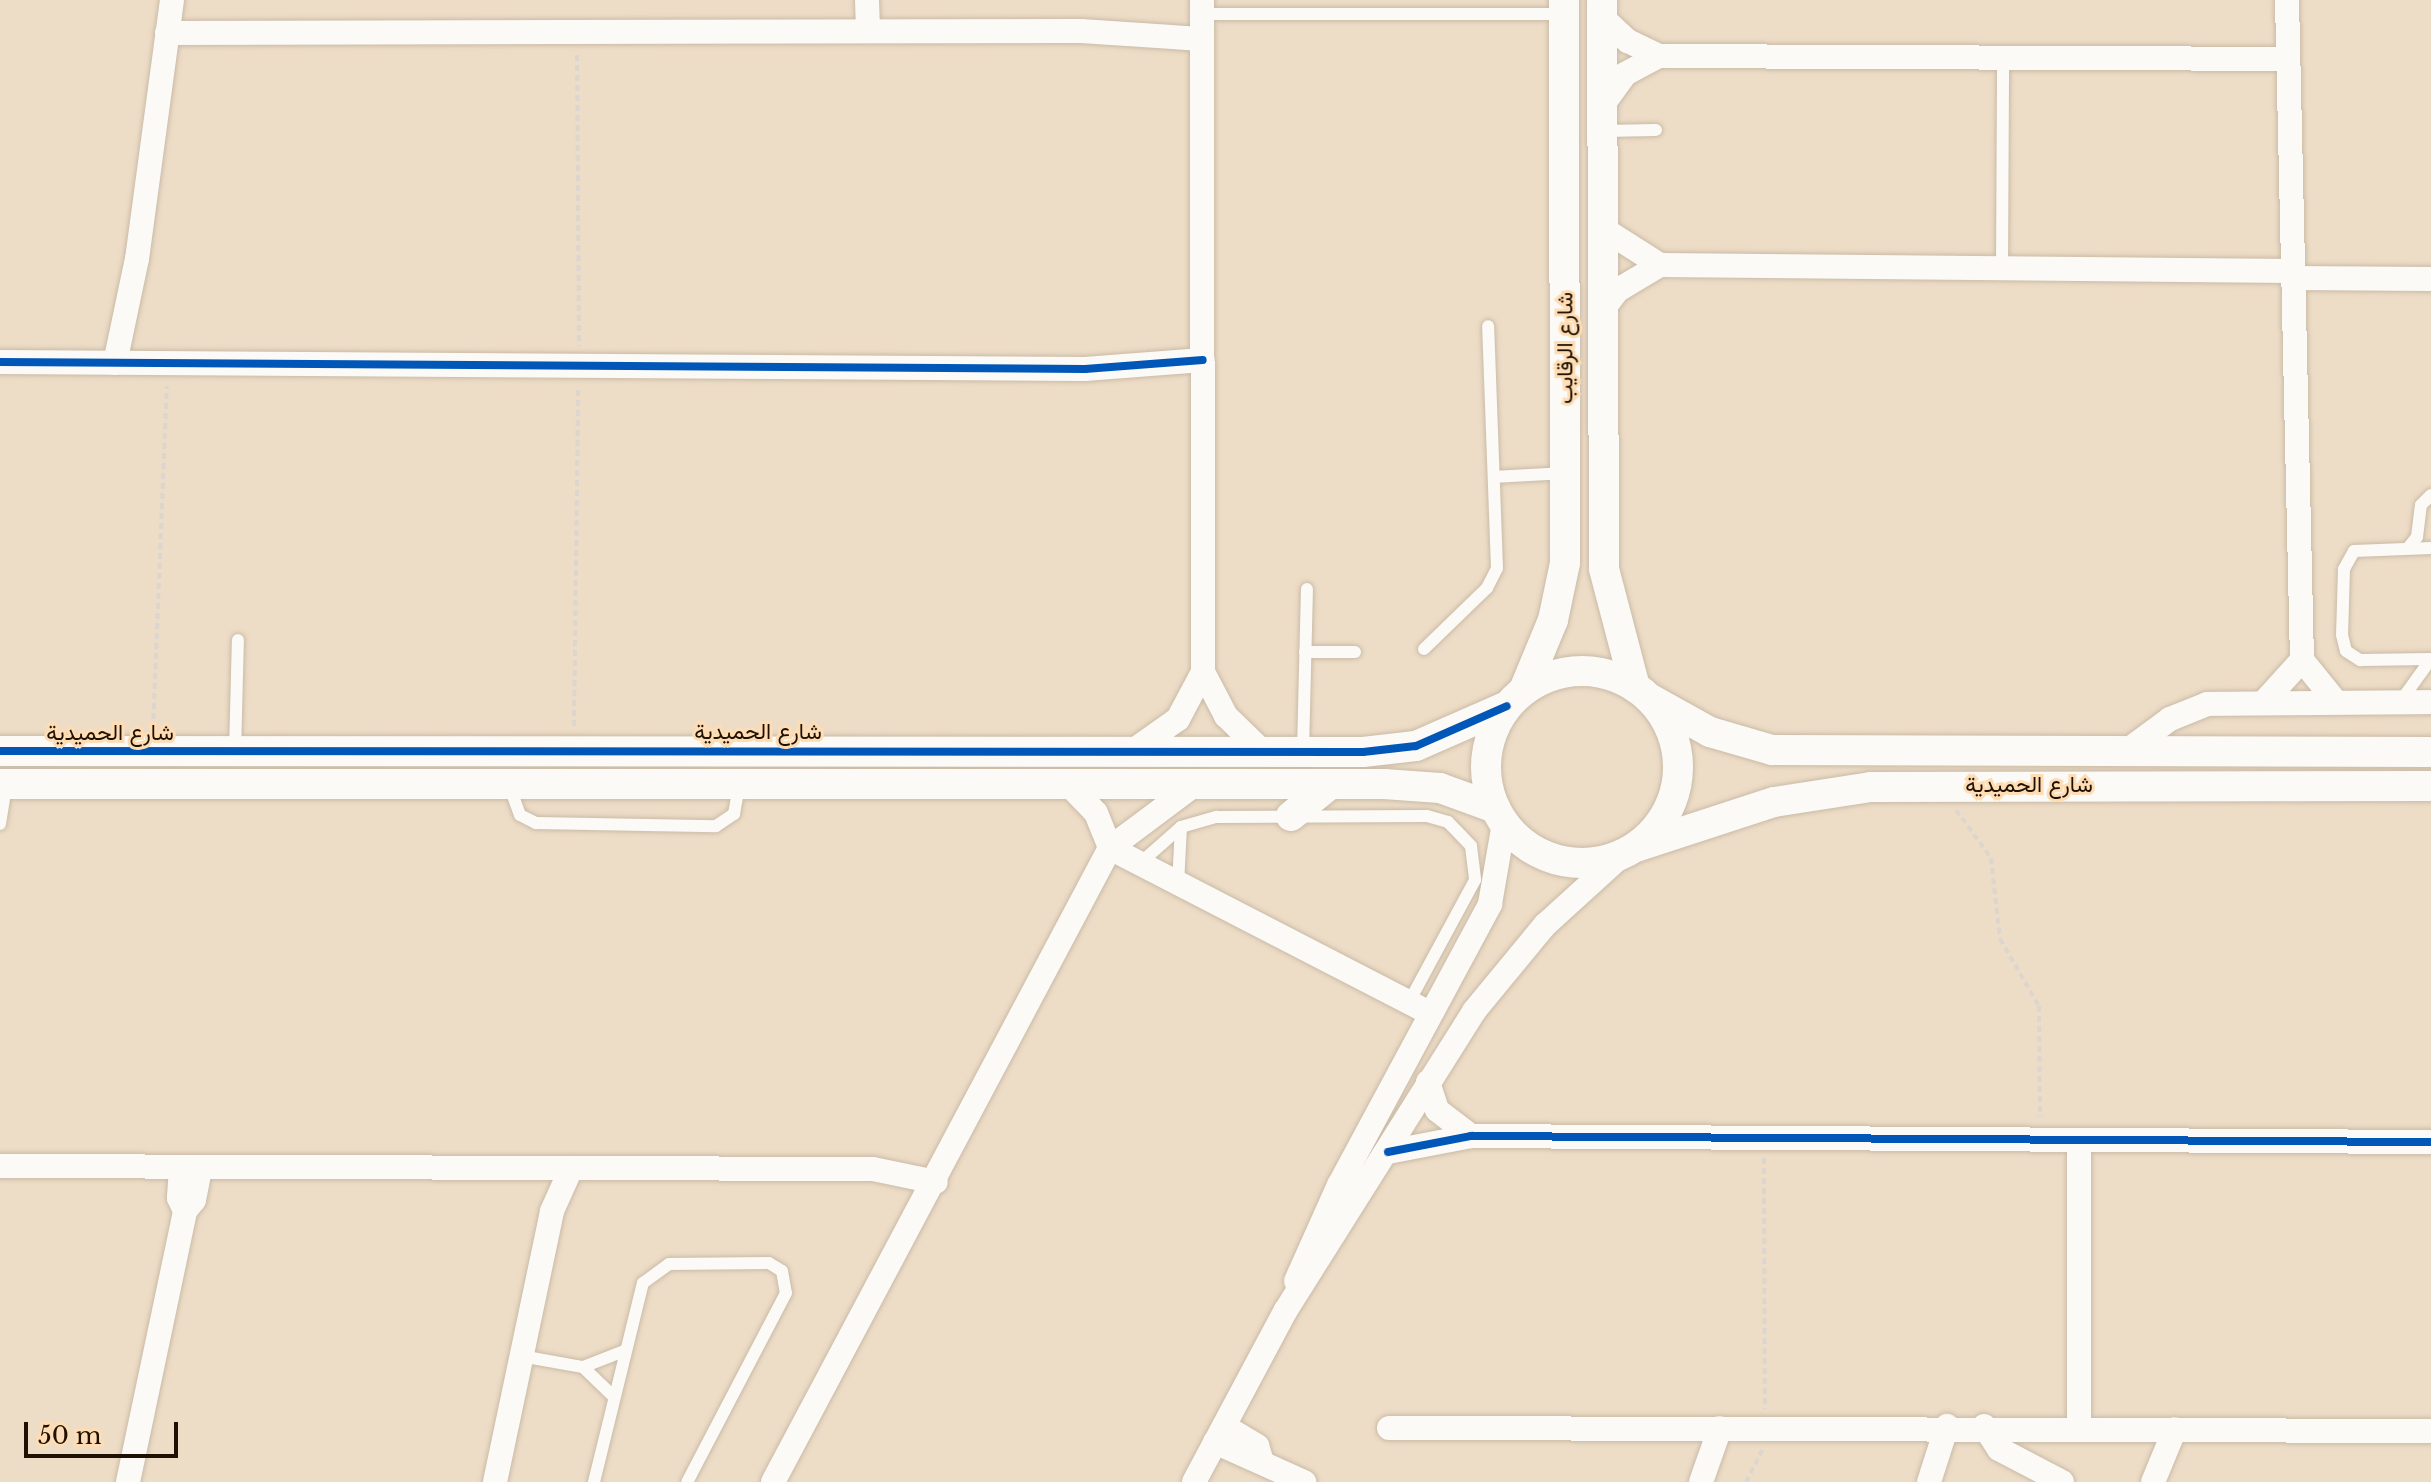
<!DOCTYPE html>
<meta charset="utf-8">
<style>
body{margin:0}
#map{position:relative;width:2431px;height:1482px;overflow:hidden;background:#eddcc6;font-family:"Libre Baskerville",Vazirmatn,serif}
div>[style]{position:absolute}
.path>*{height:4px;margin-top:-2px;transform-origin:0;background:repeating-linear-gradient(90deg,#dcd6ce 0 6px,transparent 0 10px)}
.roads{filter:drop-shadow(0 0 2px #c9bba7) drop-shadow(0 0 2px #c9bba7)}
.service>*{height:12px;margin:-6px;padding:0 6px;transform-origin:6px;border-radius:6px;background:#fcfaf6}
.minor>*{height:24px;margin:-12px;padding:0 12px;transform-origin:12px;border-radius:12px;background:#fcfaf6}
.tertiary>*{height:30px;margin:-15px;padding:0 15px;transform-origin:15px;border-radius:15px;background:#fcfaf6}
.tertiary>.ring{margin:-15px;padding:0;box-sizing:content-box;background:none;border:30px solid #fcfaf6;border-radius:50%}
.cycleway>*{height:8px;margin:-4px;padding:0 4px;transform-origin:4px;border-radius:4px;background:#0057b8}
span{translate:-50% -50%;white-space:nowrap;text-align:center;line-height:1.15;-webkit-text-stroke:6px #feddb5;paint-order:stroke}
.street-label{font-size:22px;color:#1f1101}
.scale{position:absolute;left:24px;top:1422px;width:154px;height:36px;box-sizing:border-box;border:4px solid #1f1101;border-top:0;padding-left:10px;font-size:24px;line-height:28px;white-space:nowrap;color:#1f1101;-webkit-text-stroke:6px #feddb5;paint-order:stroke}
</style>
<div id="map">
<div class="path">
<div style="left:577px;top:55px;width:291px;rotate:89.6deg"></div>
<div style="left:574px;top:726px;width:339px;rotate:-89.3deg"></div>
<div style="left:153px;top:729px;width:343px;rotate:-87.7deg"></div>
<div style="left:1956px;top:810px;width:59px;rotate:53.9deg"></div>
<div style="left:1991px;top:858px;width:81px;rotate:83.7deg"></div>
<div style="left:2000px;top:939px;width:78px;rotate:59.8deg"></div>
<div style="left:2039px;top:1006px;width:111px;rotate:89.5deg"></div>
<div style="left:1764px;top:1158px;width:251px;rotate:89.8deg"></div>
<div style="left:1746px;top:1482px;width:37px;rotate:-63deg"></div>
</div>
<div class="roads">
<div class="service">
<div style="left:1202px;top:14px;width:362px"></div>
<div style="left:1602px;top:131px;width:54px;rotate:-1.1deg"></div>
<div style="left:2002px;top:269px;width:211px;rotate:-89.7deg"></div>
<div style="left:1494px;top:477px;width:71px;rotate:-3.2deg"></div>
<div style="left:2408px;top:548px;width:14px;rotate:-51deg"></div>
<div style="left:2417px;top:537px;width:32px;rotate:-83deg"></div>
<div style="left:2421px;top:505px;width:14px;rotate:-45deg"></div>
<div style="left:2431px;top:548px;width:77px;rotate:177.8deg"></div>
<div style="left:2354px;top:551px;width:21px;rotate:119deg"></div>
<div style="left:2344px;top:569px;width:66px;rotate:91.7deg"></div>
<div style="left:2342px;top:635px;width:16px;rotate:76deg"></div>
<div style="left:2346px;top:651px;width:17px;rotate:33deg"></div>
<div style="left:2360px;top:660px;width:71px;rotate:-0.8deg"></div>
<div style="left:1424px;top:649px;width:88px;rotate:-44.1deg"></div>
<div style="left:1487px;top:588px;width:22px;rotate:-63deg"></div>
<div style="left:1497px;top:568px;width:242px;rotate:-92.1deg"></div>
<div style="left:1305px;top:652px;width:50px"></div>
<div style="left:2400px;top:702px;width:53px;rotate:-54.2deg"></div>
<div style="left:235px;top:751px;width:111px;rotate:-88.5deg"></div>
<div style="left:1303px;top:751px;width:162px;rotate:-88.6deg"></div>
<div style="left:509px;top:785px;width:32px;rotate:70deg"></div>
<div style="left:520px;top:815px;width:18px;rotate:27deg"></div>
<div style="left:536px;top:823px;width:180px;rotate:1deg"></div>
<div style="left:716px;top:826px;width:22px;rotate:-34deg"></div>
<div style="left:734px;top:814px;width:29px;rotate:-80deg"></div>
<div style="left:0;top:824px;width:39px;rotate:-81deg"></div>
<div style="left:1139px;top:864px;width:56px;rotate:-41.4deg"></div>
<div style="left:1181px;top:827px;width:37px;rotate:-16deg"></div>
<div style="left:1217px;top:817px;width:210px;rotate:-0.3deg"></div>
<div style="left:1427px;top:816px;width:22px;rotate:16deg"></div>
<div style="left:1448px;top:822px;width:33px;rotate:46deg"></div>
<div style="left:1471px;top:846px;width:34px;rotate:83deg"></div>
<div style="left:1475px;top:880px;width:139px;rotate:118.4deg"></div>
<div style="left:1178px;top:884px;width:57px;rotate:-87deg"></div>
<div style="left:521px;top:1356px;width:63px;rotate:10.1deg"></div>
<div style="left:583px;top:1367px;width:44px;rotate:-21.3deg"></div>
<div style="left:583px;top:1367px;width:43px;rotate:44.1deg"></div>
<div style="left:594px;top:1482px;width:205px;rotate:-76.2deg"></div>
<div style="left:643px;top:1283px;width:32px;rotate:-36deg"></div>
<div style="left:669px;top:1264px;width:100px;rotate:-0.6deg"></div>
<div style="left:769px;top:1263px;width:15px;rotate:32deg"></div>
<div style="left:782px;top:1271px;width:22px;rotate:80deg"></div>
<div style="left:786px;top:1293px;width:213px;rotate:117.6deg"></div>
</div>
<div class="minor">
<div style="left:867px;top:0;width:30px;rotate:88deg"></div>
<div style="left:2287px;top:0;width:660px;rotate:88.7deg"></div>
<div style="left:2302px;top:660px;width:54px;rotate:51deg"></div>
<div style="left:1603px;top:18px;width:34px;rotate:43deg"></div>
<div style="left:1628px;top:41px;width:34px;rotate:26deg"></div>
<div style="left:1659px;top:56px;width:629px;rotate:0.27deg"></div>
<div style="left:167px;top:33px;width:914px;rotate:-0.13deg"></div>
<div style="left:1081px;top:31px;width:121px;rotate:3.8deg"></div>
<div style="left:1602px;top:106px;width:39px;rotate:-54deg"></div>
<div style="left:1625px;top:74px;width:38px;rotate:-28deg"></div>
<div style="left:1602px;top:228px;width:69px;rotate:32.5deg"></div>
<div style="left:1660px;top:265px;width:633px;rotate:0.54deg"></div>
<div style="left:2293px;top:278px;width:138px;rotate:0.4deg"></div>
<div style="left:1603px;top:309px;width:24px;rotate:-52deg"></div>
<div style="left:1618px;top:290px;width:49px;rotate:-30.8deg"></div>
<div style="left:0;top:362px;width:1085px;rotate:0.37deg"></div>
<div style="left:1085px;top:369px;width:118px;rotate:-4.4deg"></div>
<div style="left:115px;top:363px;width:106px;rotate:-78.1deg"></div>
<div style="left:137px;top:259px;width:261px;rotate:-82.3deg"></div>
<div style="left:1203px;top:672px;width:50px;rotate:62.4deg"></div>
<div style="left:1226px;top:716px;width:49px;rotate:44.2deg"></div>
<div style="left:2264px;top:702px;width:57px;rotate:-47.9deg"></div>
<div style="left:1134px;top:750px;width:54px;rotate:-35.2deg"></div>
<div style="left:1178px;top:719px;width:53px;rotate:-62deg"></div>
<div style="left:1203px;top:672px;width:672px;rotate:-90.09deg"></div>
<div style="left:2124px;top:753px;width:57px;rotate:-36.5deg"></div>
<div style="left:2170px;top:719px;width:40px;rotate:-22deg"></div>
<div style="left:2207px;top:704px;width:224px;rotate:-0.5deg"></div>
<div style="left:1070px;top:786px;width:37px;rotate:46deg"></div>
<div style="left:1096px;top:813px;width:38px;rotate:68deg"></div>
<div style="left:1110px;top:848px;width:360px;rotate:27.3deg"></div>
<div style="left:1428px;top:1082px;width:29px;rotate:72deg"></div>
<div style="left:1437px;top:1110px;width:43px;rotate:37.4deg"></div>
<div style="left:2079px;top:1140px;width:288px;rotate:90deg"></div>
<div style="left:1388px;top:1152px;width:85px;rotate:-10.9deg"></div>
<div style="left:1471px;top:1136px;width:960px;rotate:0.36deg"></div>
<div style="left:0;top:1166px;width:873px;rotate:0.2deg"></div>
<div style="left:873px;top:1169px;width:64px;rotate:11.7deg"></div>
<div style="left:181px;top:1168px;width:30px;rotate:94deg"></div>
<div style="left:179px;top:1198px;width:14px;rotate:65deg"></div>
<div style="left:1296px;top:1281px;width:105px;rotate:-65.9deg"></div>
<div style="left:1339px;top:1185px;width:319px;rotate:-61.7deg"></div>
<div style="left:1490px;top:904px;width:82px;rotate:-80.2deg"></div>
<div style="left:1224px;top:1426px;width:39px;rotate:31deg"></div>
<div style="left:1257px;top:1446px;width:13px;rotate:72deg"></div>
<div style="left:1984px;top:1426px;width:27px;rotate:57deg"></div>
<div style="left:1999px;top:1449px;width:71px;rotate:27.6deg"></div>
<div style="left:1389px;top:1428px;width:1042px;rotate:0.16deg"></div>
<div style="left:1215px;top:1442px;width:98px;rotate:24.2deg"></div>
<div style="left:128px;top:1482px;width:277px;rotate:-78.1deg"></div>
<div style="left:185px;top:1211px;width:14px;rotate:-51deg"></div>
<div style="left:194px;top:1200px;width:33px;rotate:-79deg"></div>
<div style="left:495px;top:1482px;width:277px;rotate:-78.1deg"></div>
<div style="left:552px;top:1211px;width:44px;rotate:-65.8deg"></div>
<div style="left:773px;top:1482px;width:718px;rotate:-62.01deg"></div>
<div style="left:1110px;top:848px;width:104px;rotate:-36.8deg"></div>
<div style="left:1194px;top:1482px;width:195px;rotate:-61.9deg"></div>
<div style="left:1286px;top:1310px;width:353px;rotate:-57.8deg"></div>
<div style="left:1474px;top:1011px;width:112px;rotate:-50.5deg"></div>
<div style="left:1545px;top:925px;width:105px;rotate:-42.3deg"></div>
<div style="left:1701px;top:1482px;width:57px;rotate:-70.6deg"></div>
<div style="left:1929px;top:1482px;width:59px;rotate:-72.2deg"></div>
<div style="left:2153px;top:1482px;width:57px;rotate:-67.5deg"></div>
</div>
<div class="tertiary">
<div style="left:1602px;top:0;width:569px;rotate:89.8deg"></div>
<div style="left:1604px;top:569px;width:122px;rotate:75.3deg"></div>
<div class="ring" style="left:1486px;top:671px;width:162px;height:162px"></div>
<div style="left:1524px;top:690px;width:76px;rotate:-67.5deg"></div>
<div style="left:1553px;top:620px;width:58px;rotate:-78.1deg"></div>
<div style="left:1565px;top:563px;width:563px;rotate:-90.1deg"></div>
<div style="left:1649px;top:698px;width:70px;rotate:29.1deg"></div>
<div style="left:1710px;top:732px;width:65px;rotate:16.2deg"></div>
<div style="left:1772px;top:750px;width:659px;rotate:0.17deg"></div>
<div style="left:0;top:751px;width:1363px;rotate:0.04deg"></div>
<div style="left:1363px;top:752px;width:53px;rotate:-6.5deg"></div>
<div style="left:1416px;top:746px;width:99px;rotate:-23.7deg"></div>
<div style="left:0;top:784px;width:1384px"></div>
<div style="left:1384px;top:784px;width:56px;rotate:4.1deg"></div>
<div style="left:1440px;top:788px;width:59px;rotate:20deg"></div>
<div style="left:1291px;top:816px;width:49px;rotate:-39.2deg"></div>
<div style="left:1636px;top:847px;width:145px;rotate:-18.1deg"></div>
<div style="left:1774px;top:802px;width:98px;rotate:-8.8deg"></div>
<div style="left:1871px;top:787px;width:560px;rotate:-0.1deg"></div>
</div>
</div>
<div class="cycleway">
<div style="left:0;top:362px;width:1085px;rotate:0.37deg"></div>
<div style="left:1085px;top:369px;width:118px;rotate:-4.4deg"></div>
<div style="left:0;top:751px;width:1363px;rotate:0.04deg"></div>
<div style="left:1363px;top:752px;width:53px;rotate:-6.5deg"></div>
<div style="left:1416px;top:746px;width:99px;rotate:-23.7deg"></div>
<div style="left:1388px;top:1152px;width:85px;rotate:-10.9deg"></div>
<div style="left:1471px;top:1136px;width:960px;rotate:0.36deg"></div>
</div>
<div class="street-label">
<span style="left:1565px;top:348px;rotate:-90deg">شارع الرقايب</span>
<span style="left:758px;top:732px">شارع الحميدية</span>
<span style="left:110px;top:733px">شارع الحميدية</span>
<span style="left:2029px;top:785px">شارع الحميدية</span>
</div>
<div class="scale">50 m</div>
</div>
